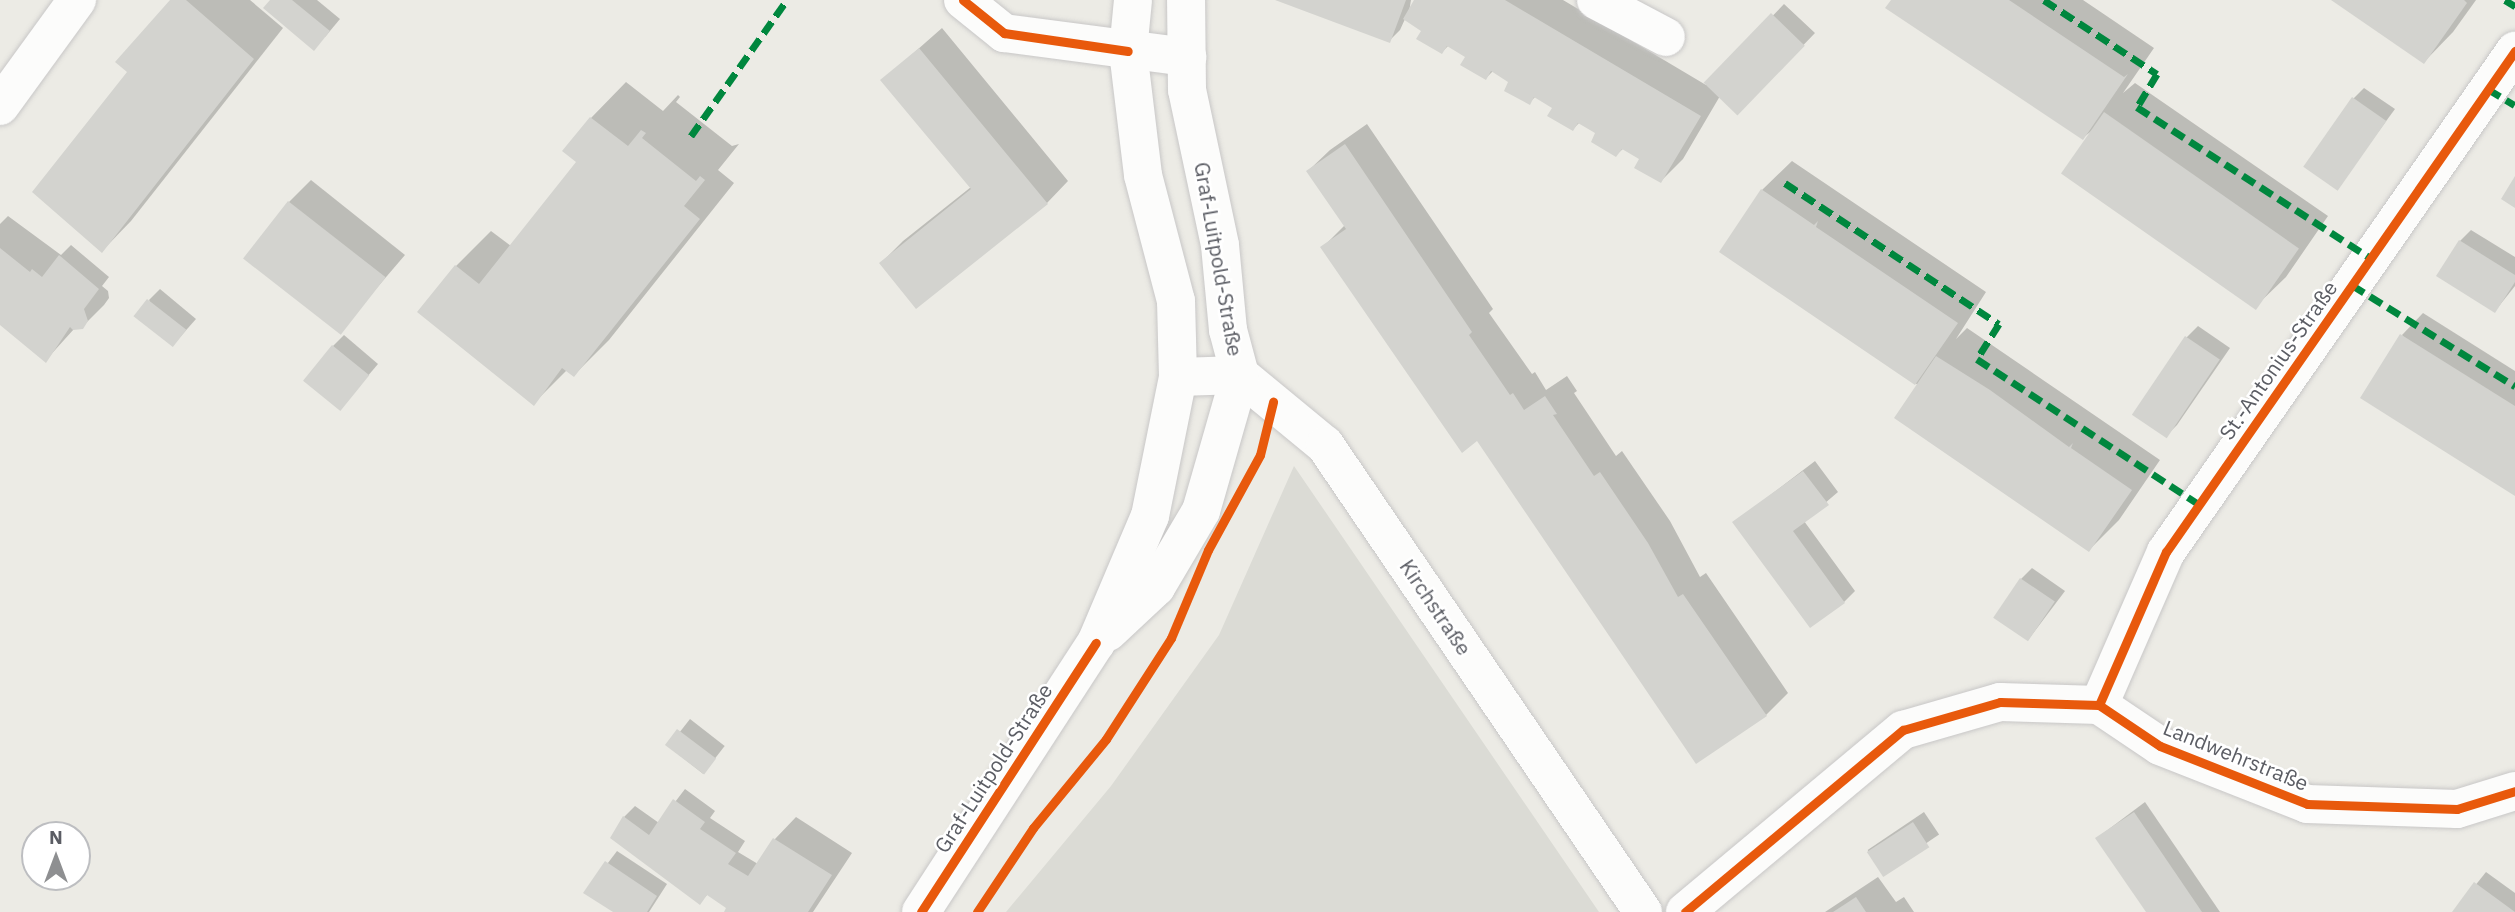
<!DOCTYPE html>
<meta charset="utf-8">
<style>
body{margin:0}
#map{position:relative;width:2515px;height:912px;overflow:hidden;background:#ecebe5;font-family:"IBM Plex Sans",sans-serif}
div>[style]{position:absolute}
.industrial>*{inset:0;background:#dbdbd5}
.shadow>*{inset:0;background:#0003;transform-origin:0 0}
.building>*{inset:0;background:#d3d3cf;transform-origin:0 0}
.roads{filter:drop-shadow(0 0 2px #c8c7c7) drop-shadow(0 0 2px #c8c7c7)}
.minor>*{height:38px;margin:-19px;padding:0 19px;transform-origin:19px;border-radius:19px;background:#fcfcfb}
.quiet>*{height:7px;margin-top:-3.5px;transform-origin:0;background:repeating-linear-gradient(90deg,#00873e 0 14px,transparent 0 21px)}
.cycleway>*{height:9px;margin:-4.5px;padding:0 4.5px;transform-origin:4.5px;border-radius:4.5px;background:#e8590c}
span{translate:-50% -50%;white-space:nowrap;text-align:center;line-height:1.15;-webkit-text-stroke:5px #fff;paint-order:stroke}
.street-label{font-size:21px;color:#5b5d64}
.north{position:absolute;left:21px;top:821px;width:70px;height:70px;box-sizing:border-box;background:#fff;border:2px solid #bdbec1;border-radius:50%;rotate:0deg;font-size:19px;font-weight:700;line-height:28px;text-align:center;color:#5b5d64}
.north::after{content:'';display:block;margin:auto;width:24px;height:32px;background:#8e8f91;clip-path:polygon(50% 0,100% 100%,50% 72%,0 100%)}
</style>
<div id="map">
<div class="industrial">
<div style="clip-path:polygon(1294px 466px,1599px 912px,1006px 912px,1111px 786px,1219px 635px)"></div>
</div>
<div class="shadow">
<div style="clip-path:polygon(173px 0,250px 0,283px 28px,131px 221px,102px 251px,129px 72px)"></div>
<div style="clip-path:polygon(272px 0,317px 0,340px 19px,325px 37px)"></div>
<div style="clip-path:polygon(1280px 0,1411px 0,1409px 12px,1416px 0,1563px 0,1706px 85px,1784px 4px,1815px 33px,1738px 113px,1720px 96px,1683px 159px,1661px 181px,1641px 158px,1624px 148px,1616px 155px,1598px 132px,1580px 122px,1573px 129px,1554px 107px,1536px 96px,1529px 103px,1511px 81px,1493px 71px,1486px 78px,1467px 56px,1449px 45px,1442px 52px,1423px 30px,1405px 19px,1400px 30px,1389px 41px)"></div>
<div style="clip-path:polygon(1893px 0,2083px 0,2154px 48px,2123px 93px,2135px 83px,2328px 216px,2286px 277px,2256px 306px,2095px 128px,2083px 138px)"></div>
<div style="clip-path:polygon(2334px 0,2476px 0,2453px 32px,2424px 62px)"></div>
<div style="clip-path:polygon(942px 28px,1068px 181px,1047px 203px,881px 263px,903px 241px,971px 187px,883px 80px)"></div>
<div style="clip-path:polygon(626px 82px,663px 111px,678px 95px,680px 97px,676px 102px,732px 146px,739px 144px,718px 170px,734px 183px,609px 340px,574px 375px,567px 370px,534px 403px,419px 312px,456px 266px,491px 231px,511px 246px,578px 162px,565px 151px,591px 118px)"></div>
<div style="clip-path:polygon(2364px 88px,2395px 109px,2337px 188px,2353px 99px)"></div>
<div style="clip-path:polygon(1367px 124px,1493px 309px,1489px 313px,1532px 374px,1535px 372px,1546px 390px,1567px 376px,1577px 391px,1574px 393px,1616px 456px,1622px 451px,1670px 521px,1700px 577px,1706px 573px,1788px 693px,1766px 715px,1477px 439px,1322px 248px,1345px 225px,1308px 171px,1330px 150px)"></div>
<div style="clip-path:polygon(1792px 161px,1986px 292px,1956px 339px,1967px 328px,2160px 460px,2119px 520px,2089px 550px,1918px 385px,1721px 251px,1762px 190px)"></div>
<div style="clip-path:polygon(311px 180px,405px 255px,339px 332px,245px 257px,289px 202px)"></div>
<div style="clip-path:polygon(8px 216px,61px 255px,71px 245px,109px 277px,102px 286px,108px 291px,109px 298px,104px 305px,82px 327px,74px 329px,46px 360px,0 324px,0 224px)"></div>
<div style="clip-path:polygon(2471px 230px,2515px 257px,2515px 286px,2495px 311px,2438px 275px,2460px 241px)"></div>
<div style="clip-path:polygon(160px 289px,196px 319px,173px 345px,149px 300px)"></div>
<div style="clip-path:polygon(2423px 313px,2515px 371px,2515px 494px,2402px 335px)"></div>
<div style="clip-path:polygon(2198px 326px,2230px 348px,2177px 425px,2166px 436px,2134px 414px,2187px 337px)"></div>
<div style="clip-path:polygon(344px 335px,378px 364px,350px 397px,333px 346px)"></div>
<div style="clip-path:polygon(1815px 461px,1838px 492px,1804px 521px,1855px 591px,1844px 602px,1735px 522px)"></div>
<div style="clip-path:polygon(2032px 568px,2065px 591px,2028px 640px,2021px 579px)"></div>
<div style="left:690px;top:719px;width:44px;height:35px;rotate:38deg"></div>
<div style="clip-path:polygon(685px 789px,715px 811px,710px 818px,745px 841px,738px 852px,758px 864px,775px 839px,796px 817px,852px 853px,813px 912px,726px 912px,729px 908px,708px 894px,700px 902px,624px 817px,635px 806px,659px 823px)"></div>
<div style="clip-path:polygon(2145px 802px,2220px 912px,2148px 912px,2097px 838px)"></div>
<div style="left:1924px;top:812px;width:27px;height:68px;rotate:56deg"></div>
<div style="clip-path:polygon(617px 851px,667px 884px,649px 912px,617px 912px,586px 892px)"></div>
<div style="clip-path:polygon(2486px 872px,2515px 893px,2515px 912px,2454px 912px)"></div>
<div style="clip-path:polygon(1878px 877px,1896px 902px,1904px 897px,1914px 912px,1825px 912px)"></div>
</div>
<div class="building">
<div style="clip-path:polygon(170px 0,186px 0,254px 59px,102px 253px,32px 192px,127px 72px,115px 62px)"></div>
<div style="clip-path:polygon(270px 0,292px 0,330px 31px,314px 51px,263px 8px)"></div>
<div style="clip-path:polygon(1275px 0,1406px 0,1390px 43px)"></div>
<div style="clip-path:polygon(1414px 0,1505px 0,1701px 116px,1661px 183px,1634px 168px,1639px 159px,1622px 149px,1616px 157px,1591px 142px,1595px 133px,1578px 123px,1573px 131px,1547px 116px,1552px 108px,1534px 97px,1530px 105px,1504px 91px,1508px 82px,1491px 71px,1486px 80px,1460px 65px,1465px 57px,1447px 46px,1442px 54px,1416px 39px,1421px 31px,1403px 19px)"></div>
<div style="clip-path:polygon(1891px 0,2009px 0,2124px 77px,2128px 74px,2083px 140px,1885px 8px)"></div>
<div style="clip-path:polygon(2331px 0,2464px 0,2467px 3px,2424px 64px)"></div>
<div style="left:1771px;top:13px;width:47px;height:97px;rotate:44deg"></div>
<div style="clip-path:polygon(919px 48px,1048px 204px,916px 309px,879px 263px,971px 189px,880px 80px)"></div>
<div style="left:2352px;top:97px;width:42px;height:85px;rotate:35deg"></div>
<div style="left:2104px;top:112px;width:238px;height:75px;rotate:35deg"></div>
<div style="clip-path:polygon(590px 117px,628px 146px,641px 130px,646px 133px,642px 138px,696px 181px,700px 176px,705px 180px,684px 206px,700px 219px,574px 377px,562px 368px,534px 406px,417px 312px,455px 265px,479px 284px,576px 162px,562px 151px)"></div>
<div style="clip-path:polygon(1345px 144px,1472px 332px,1469px 335px,1510px 395px,1513px 393px,1524px 410px,1545px 396px,1557px 414px,1553px 415px,1594px 476px,1600px 472px,1648px 543px,1678px 597px,1683px 594px,1767px 716px,1696px 764px,1477px 441px,1462px 453px,1320px 247px,1346px 229px,1306px 171px)"></div>
<div style="clip-path:polygon(2515px 176px,2515px 208px,2501px 199px)"></div>
<div style="clip-path:polygon(1761px 189px,1814px 225px,1818px 221px,1816px 227px,1958px 323px,1915px 385px,1719px 252px)"></div>
<div style="left:288px;top:201px;width:124px;height:73px;rotate:38deg"></div>
<div style="clip-path:polygon(2459px 240px,2515px 275px,2515px 282px,2495px 313px,2436px 276px)"></div>
<div style="clip-path:polygon(0 248px,30px 272px,32px 269px,42px 277px,59px 255px,99px 289px,84px 309px,88px 321px,83px 329px,73px 330px,70px 327px,46px 363px,0 325px)"></div>
<div style="left:147px;top:299px;width:50px;height:22px;rotate:38deg"></div>
<div style="clip-path:polygon(2400px 334px,2515px 406px,2515px 496px,2360px 398px)"></div>
<div style="left:2185px;top:336px;width:42px;height:95px;rotate:34deg"></div>
<div style="left:332px;top:345px;width:48px;height:46px;rotate:39deg"></div>
<div style="clip-path:polygon(1936px 356px,1990px 390px,2069px 447px,2073px 443px,2071px 448px,2132px 490px,2089px 552px,1894px 418px)"></div>
<div style="clip-path:polygon(1803px 471px,1829px 505px,1793px 531px,1845px 603px,1810px 628px,1732px 522px)"></div>
<div style="left:2020px;top:578px;width:42px;height:48px;rotate:34deg"></div>
<div style="left:677px;top:729px;width:49px;height:20px;rotate:37deg"></div>
<div style="clip-path:polygon(673px 799px,705px 822px,700px 829px,736px 853px,728px 864px,748px 876px,773px 838px,832px 875px,808px 912px,724px 912px,726px 908px,707px 895px,700px 905px,610px 838px,623px 816px,649px 835px)"></div>
<div style="clip-path:polygon(2134px 812px,2202px 912px,2146px 912px,2095px 838px)"></div>
<div style="left:1913px;top:822px;width:30px;height:55px;rotate:57deg"></div>
<div style="clip-path:polygon(605px 861px,657px 896px,647px 912px,613px 912px,583px 893px)"></div>
<div style="clip-path:polygon(2474px 882px,2515px 912px,2452px 912px)"></div>
<div style="clip-path:polygon(1856px 897px,1866px 912px,1833px 912px)"></div>
</div>
<div class="roads">
<div class="minor">
<div style="left:963px;top:0;width:53px;rotate:38.8deg"></div>
<div style="left:1004px;top:33px;width:185px;rotate:7.5deg"></div>
<div style="left:1596px;top:0;width:79px;rotate:27.9deg"></div>
<div style="left:0;top:106px;width:131px;rotate:-54deg"></div>
<div style="left:1178px;top:377px;width:62px;rotate:-1.8deg"></div>
<div style="left:1240px;top:375px;width:110px;rotate:39.5deg"></div>
<div style="left:1325px;top:445px;width:565px;rotate:55.75deg"></div>
<div style="left:1108px;top:632px;width:66px;rotate:-43.2deg"></div>
<div style="left:1156px;top:587px;width:88px;rotate:-59.4deg"></div>
<div style="left:1201px;top:511px;width:141px;rotate:-74deg"></div>
<div style="left:1240px;top:375px;width:47px;rotate:-104.9deg"></div>
<div style="left:1228px;top:330px;width:85px;rotate:-95.4deg"></div>
<div style="left:1220px;top:245px;width:158px;rotate:-102deg"></div>
<div style="left:1187px;top:90px;width:90px;rotate:-90.6deg"></div>
<div style="left:2099px;top:705px;width:167px;rotate:-66.4deg"></div>
<div style="left:2166px;top:552px;width:611px;rotate:-55.14deg"></div>
<div style="left:921px;top:912px;width:321px;rotate:-57deg"></div>
<div style="left:1096px;top:643px;width:138px;rotate:-67deg"></div>
<div style="left:1150px;top:516px;width:142px;rotate:-78.6deg"></div>
<div style="left:1178px;top:377px;width:76px;rotate:-91.5deg"></div>
<div style="left:1176px;top:301px;width:130px;rotate:-104.7deg"></div>
<div style="left:1143px;top:175px;width:125px;rotate:-96.9deg"></div>
<div style="left:1128px;top:51px;width:51px;rotate:-84.4deg"></div>
<div style="left:1685px;top:912px;width:284px;rotate:-39.9deg"></div>
<div style="left:1903px;top:730px;width:101px;rotate:-16.1deg"></div>
<div style="left:2000px;top:702px;width:99px;rotate:1.7deg"></div>
<div style="left:2099px;top:705px;width:73px;rotate:33.9deg"></div>
<div style="left:2160px;top:746px;width:158px;rotate:21.5deg"></div>
<div style="left:2307px;top:804px;width:150px;rotate:1.9deg"></div>
<div style="left:2457px;top:809px;width:61px;rotate:-17.2deg"></div>
</div>
</div>
<div class="quiet">
<div style="left:2044px;top:0;width:135px;rotate:33.2deg"></div>
<div style="left:2157px;top:74px;width:39px;rotate:121deg"></div>
<div style="left:2137px;top:107px;width:278px;rotate:32.9deg"></div>
<div style="left:2505px;top:0;width:12px;rotate:31deg"></div>
<div style="left:2488px;top:89px;width:31px;rotate:31deg"></div>
<div style="left:691px;top:136px;width:166px;rotate:-54.8deg"></div>
<div style="left:1785px;top:183px;width:256px;rotate:33.4deg"></div>
<div style="left:1999px;top:324px;width:41px;rotate:122.2deg"></div>
<div style="left:1977px;top:359px;width:265px;rotate:33.2deg"></div>
<div style="left:2352px;top:285px;width:192px;rotate:31.8deg"></div>
</div>
<div class="cycleway">
<div style="left:963px;top:0;width:53px;rotate:38.8deg"></div>
<div style="left:1004px;top:33px;width:125px;rotate:8.3deg"></div>
<div style="left:2099px;top:705px;width:167px;rotate:-66.4deg"></div>
<div style="left:2166px;top:552px;width:611px;rotate:-55.14deg"></div>
<div style="left:921px;top:912px;width:321px;rotate:-57deg"></div>
<div style="left:977px;top:912px;width:101px;rotate:-56.3deg"></div>
<div style="left:1033px;top:828px;width:115px;rotate:-50.6deg"></div>
<div style="left:1106px;top:739px;width:120px;rotate:-57.2deg"></div>
<div style="left:1171px;top:638px;width:95px;rotate:-67.2deg"></div>
<div style="left:1208px;top:550px;width:108px;rotate:-61.3deg"></div>
<div style="left:1260px;top:455px;width:55px;rotate:-76.2deg"></div>
<div style="left:1685px;top:912px;width:284px;rotate:-39.9deg"></div>
<div style="left:1903px;top:730px;width:101px;rotate:-16.1deg"></div>
<div style="left:2000px;top:702px;width:99px;rotate:1.7deg"></div>
<div style="left:2099px;top:705px;width:73px;rotate:33.9deg"></div>
<div style="left:2160px;top:746px;width:158px;rotate:21.5deg"></div>
<div style="left:2307px;top:804px;width:150px;rotate:1.9deg"></div>
<div style="left:2457px;top:809px;width:61px;rotate:-17.2deg"></div>
</div>
<div class="street-label">
<span style="left:1219px;top:259px;rotate:80deg">Graf-Luitpold-Straße</span>
<span style="left:2278px;top:360px;rotate:-55deg">St.-Antonius-Straße</span>
<span style="left:1436px;top:607px;rotate:56deg">Kirchstraße</span>
<span style="left:2236px;top:755px;rotate:22deg">Landwehrstraße</span>
<span style="left:993px;top:768px;rotate:-57deg">Graf-Luitpold-Straße</span>
</div>
<div class="north">N</div>
</div>
